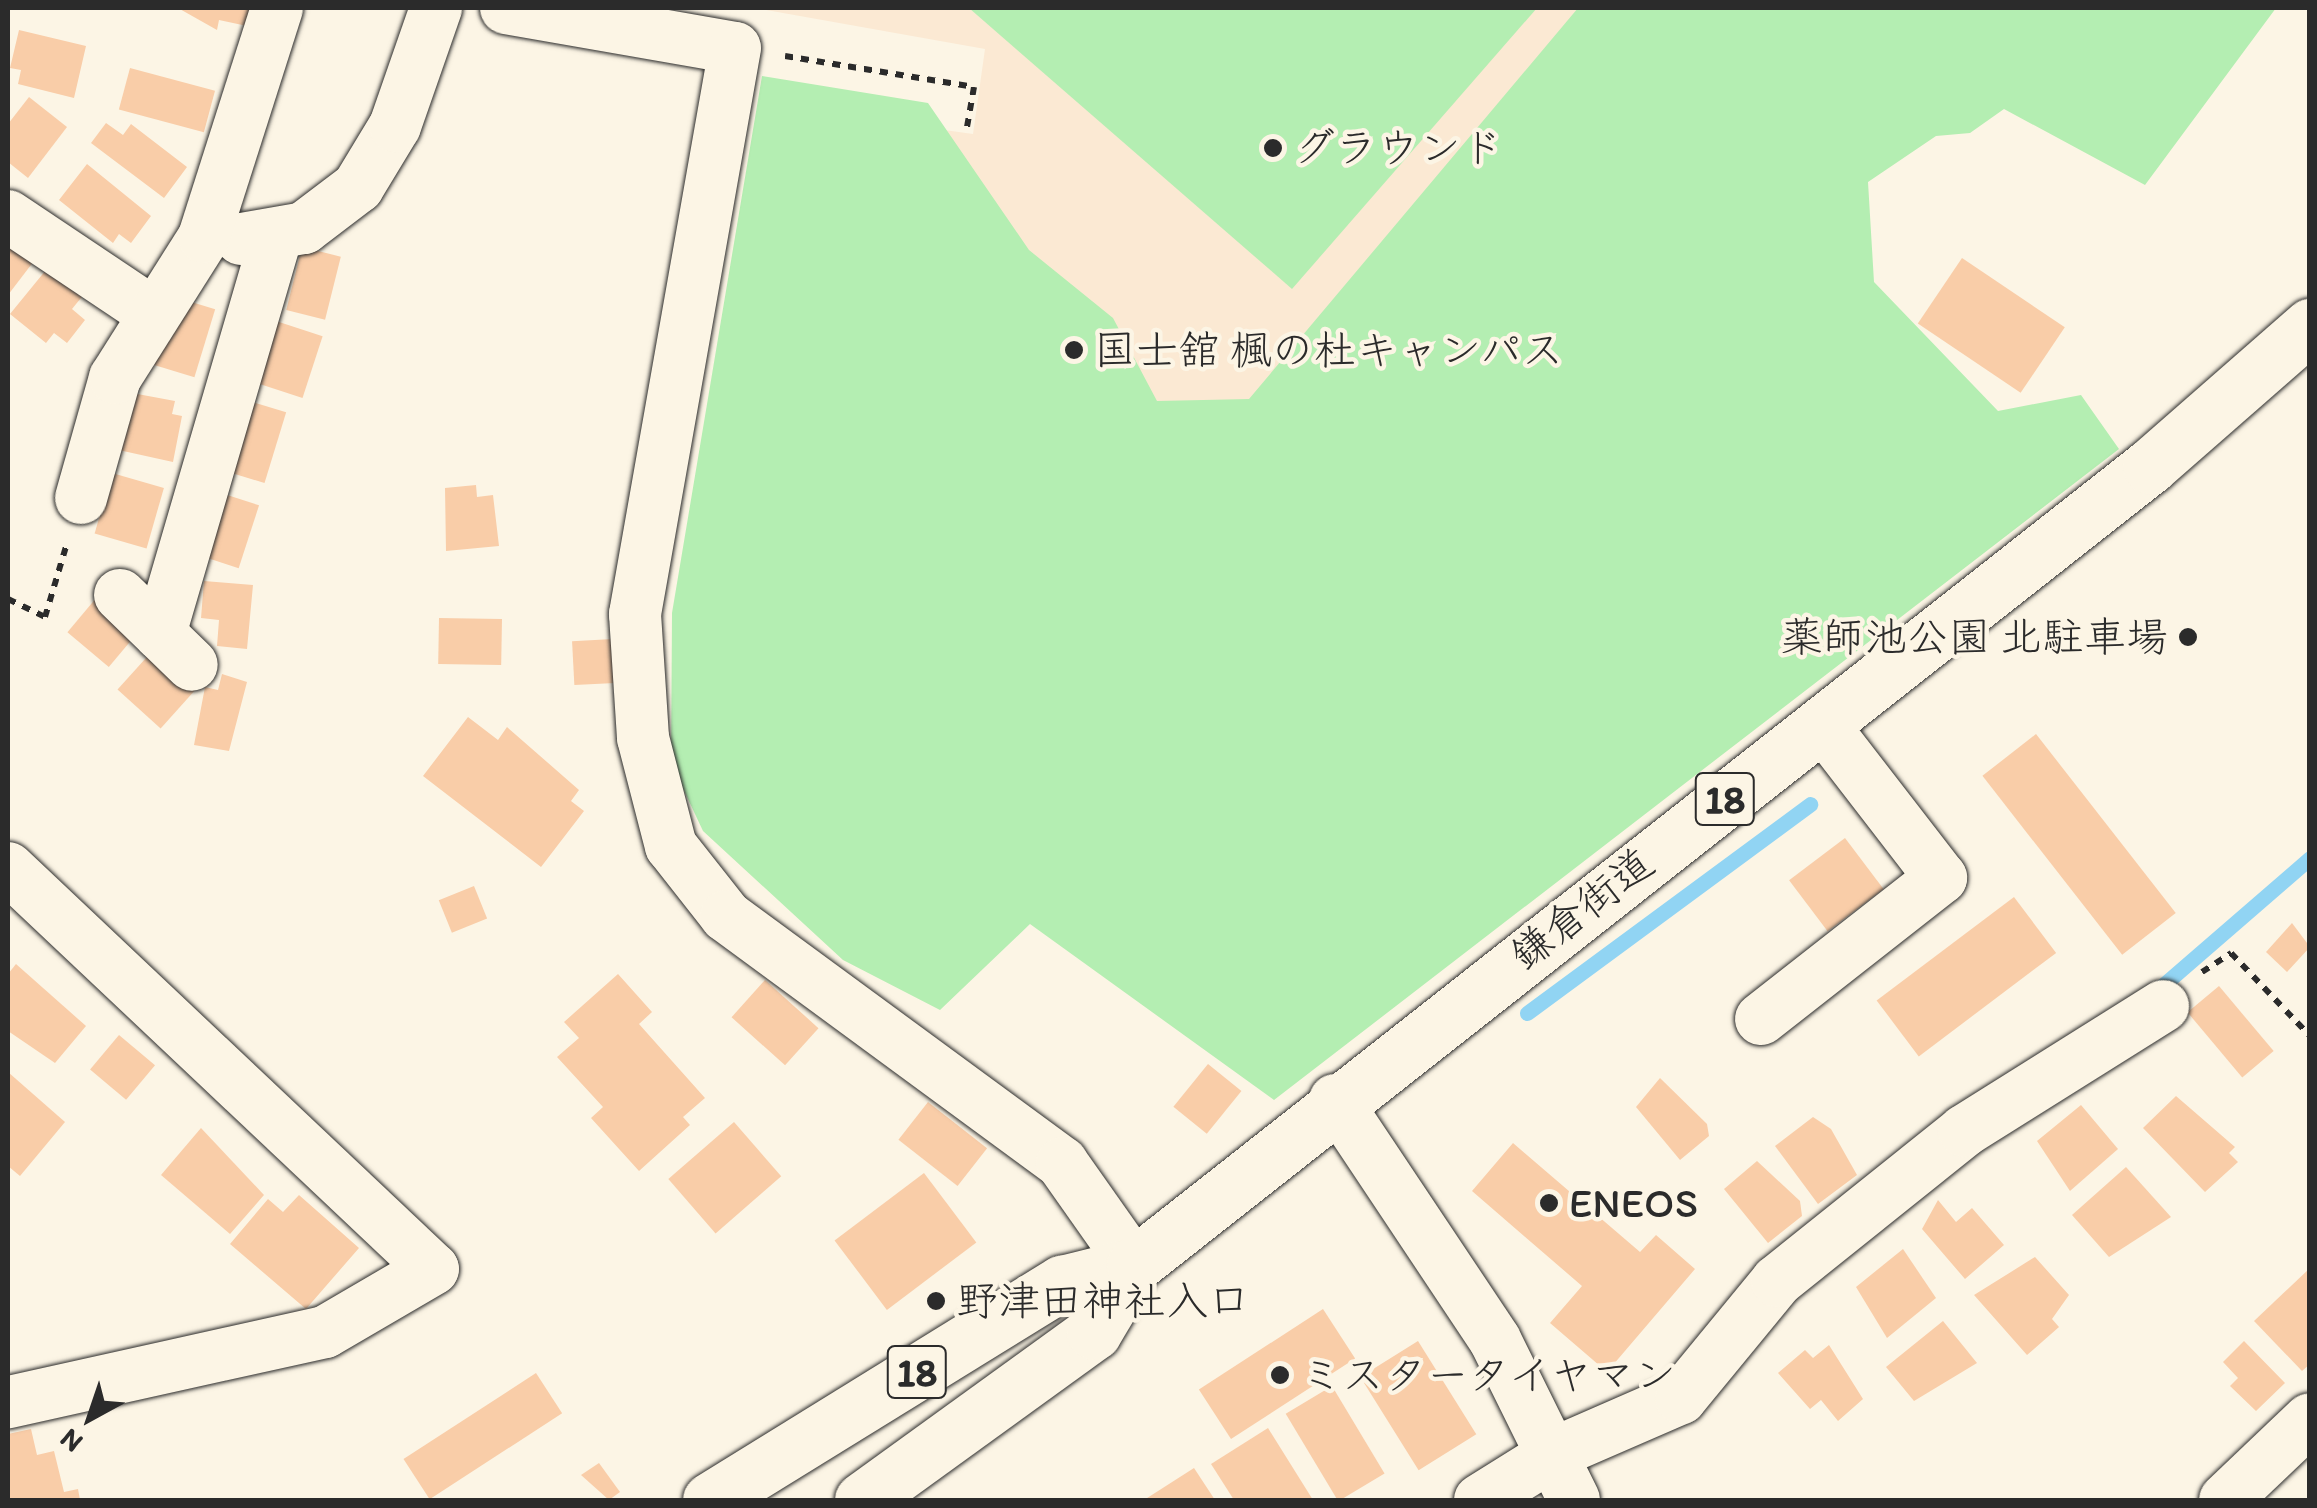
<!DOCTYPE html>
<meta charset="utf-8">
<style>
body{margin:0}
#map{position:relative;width:2317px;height:1508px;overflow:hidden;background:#fcf5e5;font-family:Itim,"Klee One",sans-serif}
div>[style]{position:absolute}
.built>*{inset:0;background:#fbe9d3}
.green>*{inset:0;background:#b4eeb2}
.stream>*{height:15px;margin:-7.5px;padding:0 7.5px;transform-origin:7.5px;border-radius:7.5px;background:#91d4f3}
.building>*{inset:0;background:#f9cda8;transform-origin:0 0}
.path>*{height:6px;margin-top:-3px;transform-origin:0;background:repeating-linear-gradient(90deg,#2b2b2b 0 8px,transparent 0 16px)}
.roads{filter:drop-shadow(0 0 2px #2b2b2b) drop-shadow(0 0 2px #2b2b2b)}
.minor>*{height:52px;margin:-26px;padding:0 26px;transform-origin:26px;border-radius:26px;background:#fcf5e5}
.major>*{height:55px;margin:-27.5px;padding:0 27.5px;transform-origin:27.5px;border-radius:27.5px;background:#fcf5e5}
.dots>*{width:28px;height:28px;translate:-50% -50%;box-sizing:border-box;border:5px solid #fcf5e5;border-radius:50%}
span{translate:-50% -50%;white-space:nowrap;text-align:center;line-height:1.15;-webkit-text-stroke:9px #fcf5e5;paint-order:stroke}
.shield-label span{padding:2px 8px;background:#fcf5e5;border:2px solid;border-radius:8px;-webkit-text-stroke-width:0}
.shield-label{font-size:40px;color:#2b2b2b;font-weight:700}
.poi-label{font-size:42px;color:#2b2b2b}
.left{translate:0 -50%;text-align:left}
.right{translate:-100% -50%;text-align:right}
.street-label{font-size:42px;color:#2b2b2b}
.frame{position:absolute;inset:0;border:10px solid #2b2b2b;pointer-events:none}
.north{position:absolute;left:40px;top:1368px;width:100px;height:100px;-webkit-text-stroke:8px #fcf5e5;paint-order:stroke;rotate:220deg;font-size:28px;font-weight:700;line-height:40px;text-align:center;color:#2b2b2b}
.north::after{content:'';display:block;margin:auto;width:35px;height:45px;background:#2b2b2b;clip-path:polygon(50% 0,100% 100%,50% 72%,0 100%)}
</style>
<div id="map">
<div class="built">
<div style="clip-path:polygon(755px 8px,1624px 8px,1124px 612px,844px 116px,973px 134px,985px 49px)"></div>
</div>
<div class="green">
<div style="clip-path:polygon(969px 8px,1537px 8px,1292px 289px)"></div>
<div style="clip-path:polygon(1578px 8px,2276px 8px,2145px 185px,2004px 109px,1970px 133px,1936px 136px,1868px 182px,1874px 282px,1998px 411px,2081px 395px,2119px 449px,1274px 1100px,1030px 924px,940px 1010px,843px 960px,703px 831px,671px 763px,672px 613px,762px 76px,928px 103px,1029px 250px,1113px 318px,1157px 401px,1249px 399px)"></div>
</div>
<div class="stream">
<div style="left:2154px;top:993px;width:206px;rotate:-40.9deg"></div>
<div style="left:1527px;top:1013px;width:352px;rotate:-36.4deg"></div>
</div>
<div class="building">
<div style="clip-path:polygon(178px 8px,251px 8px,247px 26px,219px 20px,217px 30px)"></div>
<div style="clip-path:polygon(19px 30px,86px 46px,74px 98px,18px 84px,21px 70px,10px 68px)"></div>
<div style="left:130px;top:68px;width:88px;height:43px;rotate:15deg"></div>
<div style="clip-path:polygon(29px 97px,67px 127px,28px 178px,8px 162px,8px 124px)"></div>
<div style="clip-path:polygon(106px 123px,123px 135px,131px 124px,187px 167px,164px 198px,91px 143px)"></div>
<div style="clip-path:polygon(87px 164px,151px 216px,131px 243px,119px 234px,113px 243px,59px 200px)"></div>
<div style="clip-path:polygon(8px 240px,34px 261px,8px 295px)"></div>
<div style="left:302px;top:247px;width:40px;height:65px;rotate:14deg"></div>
<div style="left:1962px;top:258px;width:124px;height:79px;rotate:34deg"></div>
<div style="clip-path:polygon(50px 265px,85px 293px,72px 309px,85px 320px,67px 343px,54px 333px,46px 343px,10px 314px)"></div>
<div style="left:175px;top:297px;width:42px;height:71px;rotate:17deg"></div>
<div style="left:276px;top:321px;width:49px;height:65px;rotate:18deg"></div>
<div style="clip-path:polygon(132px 393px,175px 401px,172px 414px,182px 416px,173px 462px,114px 449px)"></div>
<div style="left:246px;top:400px;width:42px;height:74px;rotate:17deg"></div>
<div style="left:112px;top:473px;width:54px;height:63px;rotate:16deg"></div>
<div style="clip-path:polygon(476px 485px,477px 497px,493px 495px,499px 546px,446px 551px,445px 488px)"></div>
<div style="left:221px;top:493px;width:40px;height:66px;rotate:18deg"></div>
<div style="clip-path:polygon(204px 581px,253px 585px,247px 649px,217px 646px,219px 620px,201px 618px)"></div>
<div style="left:97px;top:597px;width:54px;height:46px;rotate:40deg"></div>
<div style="left:439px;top:618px;width:63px;height:46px;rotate:1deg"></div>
<div style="left:613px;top:639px;width:44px;height:41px;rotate:87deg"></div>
<div style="left:155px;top:648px;width:58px;height:56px;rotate:42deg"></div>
<div style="clip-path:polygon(222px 674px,247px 682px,229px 751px,194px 745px,205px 687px,218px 690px)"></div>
<div style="clip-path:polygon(468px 717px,498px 740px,507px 727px,579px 790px,571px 801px,584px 811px,541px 867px,423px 776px)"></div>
<div style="left:2036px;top:734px;width:227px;height:68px;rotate:52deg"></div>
<div style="left:1845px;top:838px;width:64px;height:70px;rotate:53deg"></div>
<div style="left:474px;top:886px;width:35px;height:38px;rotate:68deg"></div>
<div style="left:2014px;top:897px;width:70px;height:172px;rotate:53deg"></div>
<div style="clip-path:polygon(2292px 923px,2310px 947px,2287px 972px,2266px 952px)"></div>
<div style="clip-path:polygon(16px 964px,86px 1026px,55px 1063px,8px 1031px,8px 974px)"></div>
<div style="clip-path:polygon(618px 974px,652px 1012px,639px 1024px,705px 1098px,683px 1117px,690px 1125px,639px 1171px,591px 1118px,603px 1107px,557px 1057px,579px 1038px,564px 1022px)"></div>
<div style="left:765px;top:980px;width:72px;height:50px;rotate:42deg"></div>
<div style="left:2219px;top:986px;width:85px;height:41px;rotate:50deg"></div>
<div style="left:119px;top:1035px;width:47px;height:45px;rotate:40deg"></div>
<div style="left:1208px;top:1064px;width:43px;height:55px;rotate:39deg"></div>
<div style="clip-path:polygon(8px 1072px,65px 1122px,20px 1176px,8px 1166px)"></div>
<div style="clip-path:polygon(1660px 1078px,1707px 1124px,1709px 1136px,1680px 1160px,1636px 1107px)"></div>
<div style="clip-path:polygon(2176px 1096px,2235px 1147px,2229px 1153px,2238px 1162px,2205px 1192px,2143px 1128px)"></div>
<div style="left:928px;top:1102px;width:75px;height:48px;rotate:38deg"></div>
<div style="clip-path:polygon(2081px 1105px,2118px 1149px,2070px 1191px,2037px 1141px)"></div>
<div style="clip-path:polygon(1813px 1117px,1831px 1129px,1857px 1175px,1818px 1204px,1775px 1146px)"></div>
<div style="left:734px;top:1122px;width:72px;height:87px;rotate:49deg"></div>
<div style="clip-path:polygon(201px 1128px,264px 1195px,230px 1234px,161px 1175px)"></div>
<div style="clip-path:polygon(1513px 1143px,1640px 1252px,1656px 1235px,1695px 1269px,1607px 1372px,1550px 1323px,1582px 1286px,1472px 1191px)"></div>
<div style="clip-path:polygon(1757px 1161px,1800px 1201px,1802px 1216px,1768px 1243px,1724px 1189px)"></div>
<div style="clip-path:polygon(2126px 1167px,2171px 1217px,2109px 1257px,2072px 1215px)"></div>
<div style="left:924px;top:1173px;width:87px;height:112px;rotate:53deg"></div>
<div style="clip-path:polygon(299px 1195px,359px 1248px,306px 1309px,230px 1244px,268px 1199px,283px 1212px)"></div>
<div style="clip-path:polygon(1938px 1200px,1956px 1222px,1972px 1208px,2004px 1245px,1965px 1279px,1922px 1229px)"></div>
<div style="clip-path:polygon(1903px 1249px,1936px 1298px,1887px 1338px,1856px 1287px)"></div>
<div style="clip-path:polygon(2035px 1257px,2069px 1295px,2052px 1319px,2059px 1327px,2027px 1355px,1974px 1295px)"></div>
<div style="clip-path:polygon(2310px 1268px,2310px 1364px,2302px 1371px,2254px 1321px)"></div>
<div style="left:1323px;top:1309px;width:59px;height:148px;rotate:57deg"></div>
<div style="clip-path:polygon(1943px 1321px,1977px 1363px,1914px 1401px,1886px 1367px)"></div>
<div style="left:1418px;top:1341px;width:110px;height:68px;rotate:58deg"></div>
<div style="clip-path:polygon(2244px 1341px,2285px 1383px,2256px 1411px,2230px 1386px,2238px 1378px,2223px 1362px)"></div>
<div style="clip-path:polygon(1829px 1345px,1863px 1399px,1838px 1421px,1821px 1400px,1810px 1409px,1778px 1373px,1805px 1350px,1813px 1358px)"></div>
<div style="left:536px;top:1373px;width:48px;height:158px;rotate:57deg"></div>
<div style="left:1332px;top:1386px;width:102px;height:54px;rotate:59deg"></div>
<div style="clip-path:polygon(1268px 1428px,1313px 1500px,1234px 1500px,1211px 1464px)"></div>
<div style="clip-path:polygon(31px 1429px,37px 1455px,54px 1451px,64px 1492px,78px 1489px,80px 1500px,8px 1500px,8px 1434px)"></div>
<div style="clip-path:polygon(599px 1463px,620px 1492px,609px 1500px,581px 1475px)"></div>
<div style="clip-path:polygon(1194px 1468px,1215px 1500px,1144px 1500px)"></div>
</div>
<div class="path">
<div style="left:785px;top:56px;width:192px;rotate:9.3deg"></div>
<div style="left:974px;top:87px;width:47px;rotate:99.9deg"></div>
<div style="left:8px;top:599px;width:41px;rotate:25.9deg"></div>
<div style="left:45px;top:617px;width:77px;rotate:-73.4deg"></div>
<div style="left:2202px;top:972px;width:35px;rotate:-33deg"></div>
<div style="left:2231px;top:953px;width:115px;rotate:46.4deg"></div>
</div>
<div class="roads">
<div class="minor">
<div style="left:506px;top:8px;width:232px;rotate:9.9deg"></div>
<div style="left:735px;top:48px;width:575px;rotate:100.02deg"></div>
<div style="left:635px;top:614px;width:124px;rotate:86.3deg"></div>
<div style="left:643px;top:738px;width:112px;rotate:75.5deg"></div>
<div style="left:671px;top:846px;width:89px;rotate:51.8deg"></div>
<div style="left:726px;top:916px;width:417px;rotate:36.3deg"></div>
<div style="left:1062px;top:1163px;width:125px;rotate:54.8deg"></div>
<div style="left:8px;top:216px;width:171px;rotate:33.8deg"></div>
<div style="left:241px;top:239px;width:64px;rotate:-9.9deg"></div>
<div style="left:304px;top:228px;width:68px;rotate:-37.2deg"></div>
<div style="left:358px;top:187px;width:71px;rotate:-58.8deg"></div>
<div style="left:395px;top:126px;width:125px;rotate:-70.8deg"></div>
<div style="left:81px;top:498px;width:125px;rotate:-74.2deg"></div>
<div style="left:115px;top:378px;width:167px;rotate:-57.7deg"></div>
<div style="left:204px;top:237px;width:240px;rotate:-72.3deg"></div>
<div style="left:120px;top:595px;width:100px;rotate:44.2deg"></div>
<div style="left:160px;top:634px;width:410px;rotate:-73.7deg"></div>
<div style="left:8px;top:868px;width:584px;rotate:43.34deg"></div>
<div style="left:433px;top:1269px;width:125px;rotate:149.7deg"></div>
<div style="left:325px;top:1332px;width:325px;rotate:167.5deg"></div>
<div style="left:1761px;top:1019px;width:229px;rotate:-38.1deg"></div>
<div style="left:1941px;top:878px;width:195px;rotate:-127.7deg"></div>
<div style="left:1335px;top:1100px;width:288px;rotate:56.3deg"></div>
<div style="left:1495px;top:1340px;width:178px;rotate:63.7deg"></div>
<div style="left:1480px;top:1500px;width:91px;rotate:-31.9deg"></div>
<div style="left:1557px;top:1452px;width:135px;rotate:-23.5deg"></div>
<div style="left:1681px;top:1398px;width:151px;rotate:-50.6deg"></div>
<div style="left:1777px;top:1281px;width:240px;rotate:-38.7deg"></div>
<div style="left:1964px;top:1131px;width:235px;rotate:-32.1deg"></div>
<div style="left:2225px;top:1500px;width:117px;rotate:-43.6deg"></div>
</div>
<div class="major">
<div style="left:710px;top:1500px;width:414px;rotate:-31.7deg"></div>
<div style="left:1062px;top:1283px;width:74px;rotate:-14deg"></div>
<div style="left:862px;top:1500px;width:286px;rotate:-35.9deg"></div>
<div style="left:1094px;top:1332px;width:78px;rotate:-59.2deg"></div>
<div style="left:1134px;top:1265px;width:1293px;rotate:-38.18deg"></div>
<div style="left:2150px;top:466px;width:213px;rotate:-41.2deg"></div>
</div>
</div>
<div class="dots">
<div style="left:1273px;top:148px;background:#2b2b2b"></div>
<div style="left:1074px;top:350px;background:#2b2b2b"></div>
<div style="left:2188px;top:637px;background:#2b2b2b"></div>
<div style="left:1549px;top:1203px;background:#2b2b2b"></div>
<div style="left:936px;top:1301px;background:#2b2b2b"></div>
<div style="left:1280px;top:1375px;background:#2b2b2b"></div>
</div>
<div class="shield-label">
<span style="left:1725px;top:799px">18</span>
<span style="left:917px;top:1372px">18</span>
</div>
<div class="poi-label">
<span class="left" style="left:1293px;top:148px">グラウンド</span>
<span class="left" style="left:1094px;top:350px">国士舘 楓の杜キャンパス</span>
<span class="right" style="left:2168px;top:637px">薬師池公園 北駐車場</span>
<span class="left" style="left:1569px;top:1203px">ENEOS</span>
<span class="left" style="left:956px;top:1301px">野津田神社入口</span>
<span class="left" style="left:1300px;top:1375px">ミスタータイヤマン</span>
</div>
<div class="street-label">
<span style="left:1582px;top:909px;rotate:-38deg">鎌倉街道</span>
</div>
<div class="frame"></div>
<div class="north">N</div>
</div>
